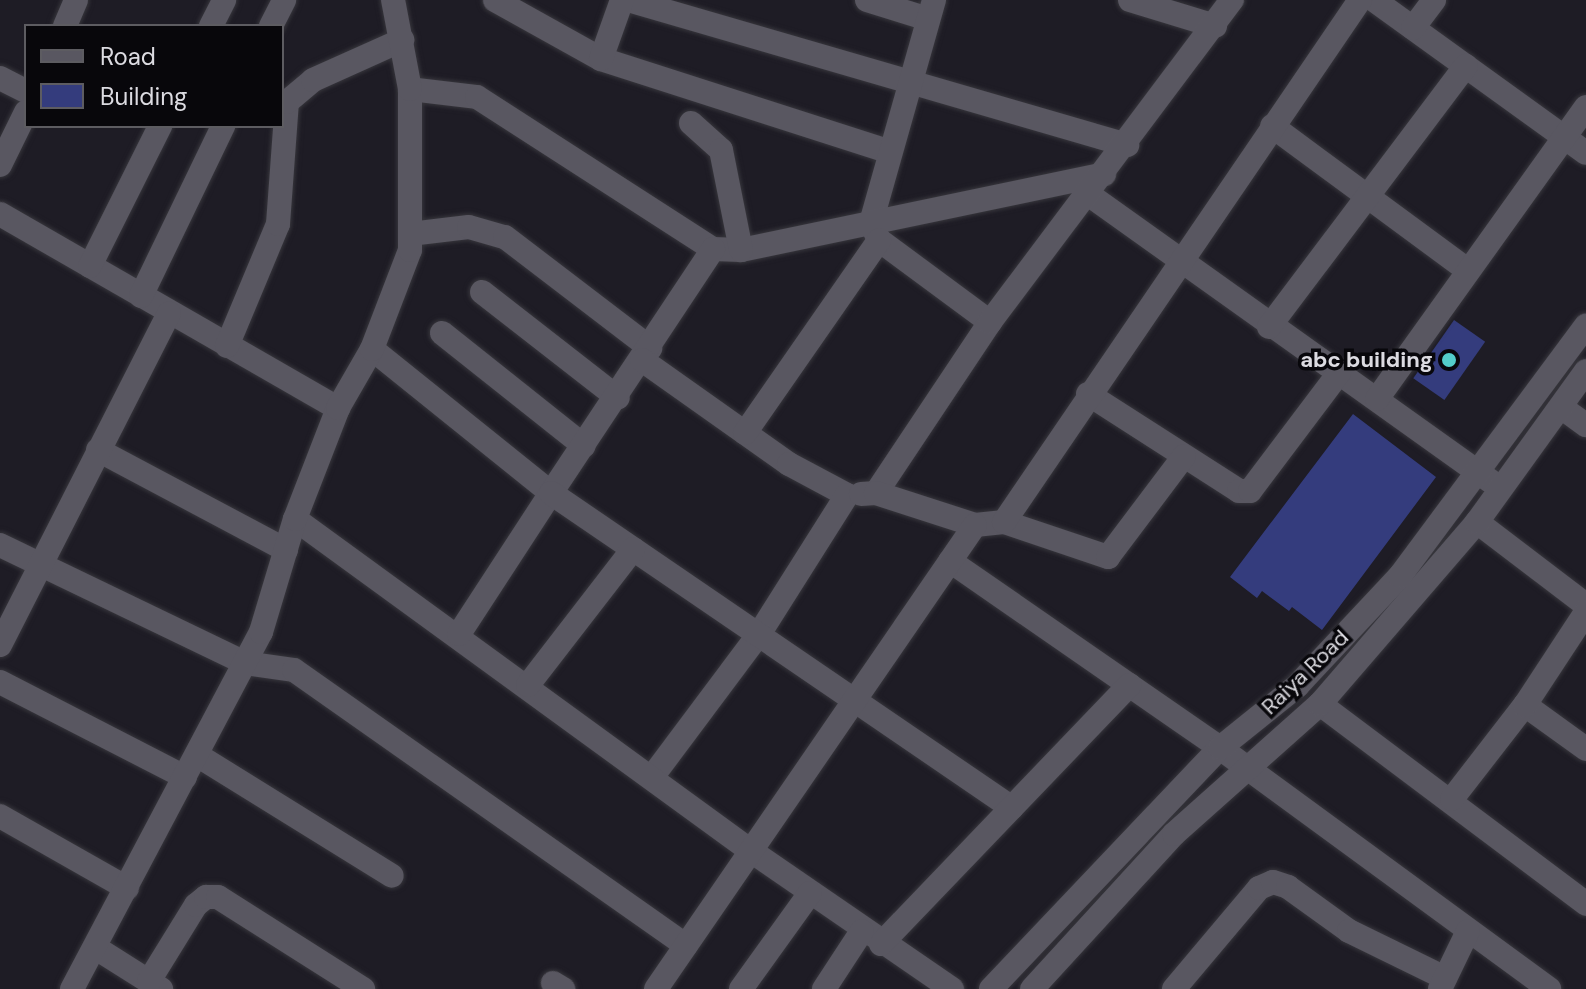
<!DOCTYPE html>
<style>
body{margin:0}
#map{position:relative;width:1586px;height:989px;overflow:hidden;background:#1e1c25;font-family:"DM Sans",sans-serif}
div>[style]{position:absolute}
.building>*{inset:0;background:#343c7d;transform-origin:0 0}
.roads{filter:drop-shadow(0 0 2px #37363c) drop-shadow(0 0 2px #37363c)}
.minor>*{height:24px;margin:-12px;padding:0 12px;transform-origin:12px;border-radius:12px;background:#595761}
.dots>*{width:22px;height:22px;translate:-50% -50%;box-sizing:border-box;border:4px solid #08070b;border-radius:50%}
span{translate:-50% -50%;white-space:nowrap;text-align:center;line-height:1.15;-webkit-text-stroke:7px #08070b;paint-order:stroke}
.poi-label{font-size:22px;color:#dcdbe1;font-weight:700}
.right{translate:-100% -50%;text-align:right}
.street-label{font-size:22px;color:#dcdbe1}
.legend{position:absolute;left:24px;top:24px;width:260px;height:104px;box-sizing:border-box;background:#08070b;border:2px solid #5d5c61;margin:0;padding:10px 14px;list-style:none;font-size:24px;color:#dcdbe1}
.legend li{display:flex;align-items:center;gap:16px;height:40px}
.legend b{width:40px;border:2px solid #5d5c61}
</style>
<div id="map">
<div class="building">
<div style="left:1454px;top:320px;width:38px;height:71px;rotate:35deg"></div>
<div style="clip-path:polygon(1353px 414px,1436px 477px,1322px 630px,1292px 607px,1289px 611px,1262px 591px,1257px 598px,1230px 577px)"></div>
</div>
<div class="roads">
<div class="minor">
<div style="left:495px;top:0;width:121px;rotate:29.1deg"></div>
<div style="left:601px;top:59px;width:300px;rotate:17.8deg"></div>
<div style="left:628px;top:0;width:520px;rotate:16.2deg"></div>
<div style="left:867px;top:0;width:64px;rotate:17.3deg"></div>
<div style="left:934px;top:0;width:232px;rotate:105.8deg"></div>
<div style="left:871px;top:223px;width:19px;rotate:65deg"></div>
<div style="left:879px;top:240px;width:138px;rotate:36.5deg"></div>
<div style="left:1130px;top:0;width:89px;rotate:17deg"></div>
<div style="left:1374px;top:0;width:261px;rotate:35.8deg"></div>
<div style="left:65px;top:26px;width:28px;rotate:-67deg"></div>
<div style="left:211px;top:26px;width:29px;rotate:-63deg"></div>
<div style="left:271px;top:26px;width:29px;rotate:-63deg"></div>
<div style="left:1413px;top:28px;width:35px;rotate:-53deg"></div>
<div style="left:601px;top:59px;width:63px;rotate:-70.4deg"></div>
<div style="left:0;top:78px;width:29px;rotate:27deg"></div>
<div style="left:410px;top:89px;width:67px;rotate:6.8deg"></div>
<div style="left:477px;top:97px;width:281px;rotate:32.8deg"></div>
<div style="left:713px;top:249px;width:28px;rotate:2deg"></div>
<div style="left:741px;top:250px;width:371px;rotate:-11.8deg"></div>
<div style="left:691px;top:123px;width:40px;rotate:42deg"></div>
<div style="left:721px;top:150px;width:102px;rotate:78.7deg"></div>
<div style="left:1272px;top:126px;width:241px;rotate:36.4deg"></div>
<div style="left:0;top:165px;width:59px;rotate:-63.9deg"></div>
<div style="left:1088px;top:194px;width:494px;rotate:35.5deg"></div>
<div style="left:0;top:214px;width:390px;rotate:29.9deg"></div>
<div style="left:410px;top:234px;width:59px;rotate:-6.8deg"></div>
<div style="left:469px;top:227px;width:37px;rotate:16deg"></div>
<div style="left:505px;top:237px;width:183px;rotate:37.4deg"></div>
<div style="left:90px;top:266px;width:157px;rotate:-63.4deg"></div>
<div style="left:482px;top:292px;width:172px;rotate:37.9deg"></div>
<div style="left:141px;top:296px;width:189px;rotate:-64.2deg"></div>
<div style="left:1269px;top:327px;width:327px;rotate:-53deg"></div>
<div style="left:442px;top:333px;width:181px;rotate:38.5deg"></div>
<div style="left:227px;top:346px;width:132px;rotate:-67.3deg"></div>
<div style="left:278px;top:224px;width:122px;rotate:-85.8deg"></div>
<div style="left:287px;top:102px;width:34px;rotate:-40deg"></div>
<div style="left:313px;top:80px;width:98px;rotate:-24.2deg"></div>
<div style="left:372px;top:349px;width:230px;rotate:38.8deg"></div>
<div style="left:551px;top:493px;width:293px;rotate:-56.4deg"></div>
<div style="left:642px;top:360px;width:180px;rotate:35.3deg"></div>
<div style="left:789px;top:464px;width:66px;rotate:28.1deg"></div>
<div style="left:847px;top:495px;width:165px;rotate:122.3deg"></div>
<div style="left:759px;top:634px;width:179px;rotate:126.8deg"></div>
<div style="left:1088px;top:394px;width:179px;rotate:32.7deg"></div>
<div style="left:1239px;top:491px;width:11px"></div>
<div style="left:1250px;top:491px;width:148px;rotate:-53deg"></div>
<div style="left:1377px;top:399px;width:359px;rotate:-54.4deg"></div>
<div style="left:1561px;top:407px;width:31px;rotate:36deg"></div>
<div style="left:745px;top:433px;width:235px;rotate:-55.2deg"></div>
<div style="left:98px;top:450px;width:213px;rotate:28deg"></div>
<div style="left:876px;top:493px;width:206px;rotate:-56.3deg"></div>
<div style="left:990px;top:322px;width:403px;rotate:-53.1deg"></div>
<div style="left:861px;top:494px;width:15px;rotate:-4deg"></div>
<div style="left:876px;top:493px;width:104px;rotate:17.9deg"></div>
<div style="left:975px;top:525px;width:29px;rotate:-6deg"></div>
<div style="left:1004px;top:522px;width:110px;rotate:18.6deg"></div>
<div style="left:1108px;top:557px;width:126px;rotate:-53deg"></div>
<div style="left:295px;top:519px;width:564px;rotate:36.06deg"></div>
<div style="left:751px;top:851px;width:244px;rotate:34.5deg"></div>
<div style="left:1004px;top:522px;width:632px;rotate:-55.71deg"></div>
<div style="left:1477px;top:522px;width:137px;rotate:37.3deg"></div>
<div style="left:0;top:545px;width:272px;rotate:25.7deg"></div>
<div style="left:245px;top:663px;width:49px;rotate:8.1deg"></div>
<div style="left:294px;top:670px;width:479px;rotate:35.1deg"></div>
<div style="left:950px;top:561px;width:328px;rotate:34.7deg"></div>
<div style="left:1220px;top:748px;width:408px;rotate:36.2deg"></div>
<div style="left:459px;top:634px;width:168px;rotate:-56.9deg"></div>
<div style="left:551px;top:493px;width:558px;rotate:34.34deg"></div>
<div style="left:0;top:645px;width:372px;rotate:-63deg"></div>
<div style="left:0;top:682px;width:208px;rotate:27.2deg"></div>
<div style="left:528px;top:685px;width:172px;rotate:-52.3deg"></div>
<div style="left:1320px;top:704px;width:333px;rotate:36.9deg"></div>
<div style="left:1525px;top:705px;width:75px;rotate:35.8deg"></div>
<div style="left:197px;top:755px;width:229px;rotate:31.8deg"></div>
<div style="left:1452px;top:799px;width:119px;rotate:-52.2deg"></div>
<div style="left:1525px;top:705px;width:111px;rotate:-56.7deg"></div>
<div style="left:0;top:816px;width:146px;rotate:29.6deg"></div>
<div style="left:881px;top:944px;width:359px;rotate:-46.2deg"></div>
<div style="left:96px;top:948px;width:77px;rotate:32.2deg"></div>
<div style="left:149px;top:981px;width:89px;rotate:-58.3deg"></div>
<div style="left:196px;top:905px;width:13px;rotate:-39deg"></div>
<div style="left:206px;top:897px;width:12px"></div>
<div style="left:218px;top:897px;width:172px;rotate:32.4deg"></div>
<div style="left:553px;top:983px;width:12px;rotate:31deg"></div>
<div style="left:72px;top:989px;width:404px;rotate:-62.1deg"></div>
<div style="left:261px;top:632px;width:118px;rotate:-73.3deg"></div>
<div style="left:295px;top:519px;width:119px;rotate:-68.8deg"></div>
<div style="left:338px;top:408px;width:68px;rotate:-60deg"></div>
<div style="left:372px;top:349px;width:106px;rotate:-69deg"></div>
<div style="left:410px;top:250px;width:161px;rotate:-90deg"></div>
<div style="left:410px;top:89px;width:91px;rotate:-100.8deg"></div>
<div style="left:656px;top:989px;width:563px;rotate:-55.49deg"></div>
<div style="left:741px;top:989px;width:118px;rotate:-54.3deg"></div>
<div style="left:824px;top:989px;width:69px;rotate:-56.8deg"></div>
<div style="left:991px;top:989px;width:332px;rotate:-46.5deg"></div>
<div style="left:1220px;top:748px;width:99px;rotate:-38.8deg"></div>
<div style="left:1297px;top:686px;width:151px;rotate:-46.9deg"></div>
<div style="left:1400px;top:576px;width:312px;rotate:-53.4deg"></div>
<div style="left:1032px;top:989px;width:210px;rotate:-47.5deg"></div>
<div style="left:1174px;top:834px;width:195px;rotate:-41.7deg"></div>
<div style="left:1320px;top:704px;width:240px;rotate:-49.2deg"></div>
<div style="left:1477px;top:522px;width:186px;rotate:-54.2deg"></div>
<div style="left:1174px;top:989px;width:132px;rotate:-49.9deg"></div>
<div style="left:1259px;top:888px;width:15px;rotate:-23deg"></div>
<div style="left:1273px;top:882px;width:16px;rotate:18deg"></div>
<div style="left:1288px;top:887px;width:75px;rotate:35.8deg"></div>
<div style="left:1349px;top:931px;width:107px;rotate:26.1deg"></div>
<div style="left:1440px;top:989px;width:64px;rotate:-64.2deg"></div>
</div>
</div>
<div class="dots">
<div style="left:1449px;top:360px;background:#53cdca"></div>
</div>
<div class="poi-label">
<span class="right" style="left:1433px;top:360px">abc building</span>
</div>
<div class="street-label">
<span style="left:1305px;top:672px;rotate:-44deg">Raiya Road</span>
</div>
<ul class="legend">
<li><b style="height:10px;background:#595761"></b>Road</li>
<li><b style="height:22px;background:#343c7d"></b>Building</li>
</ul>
</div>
